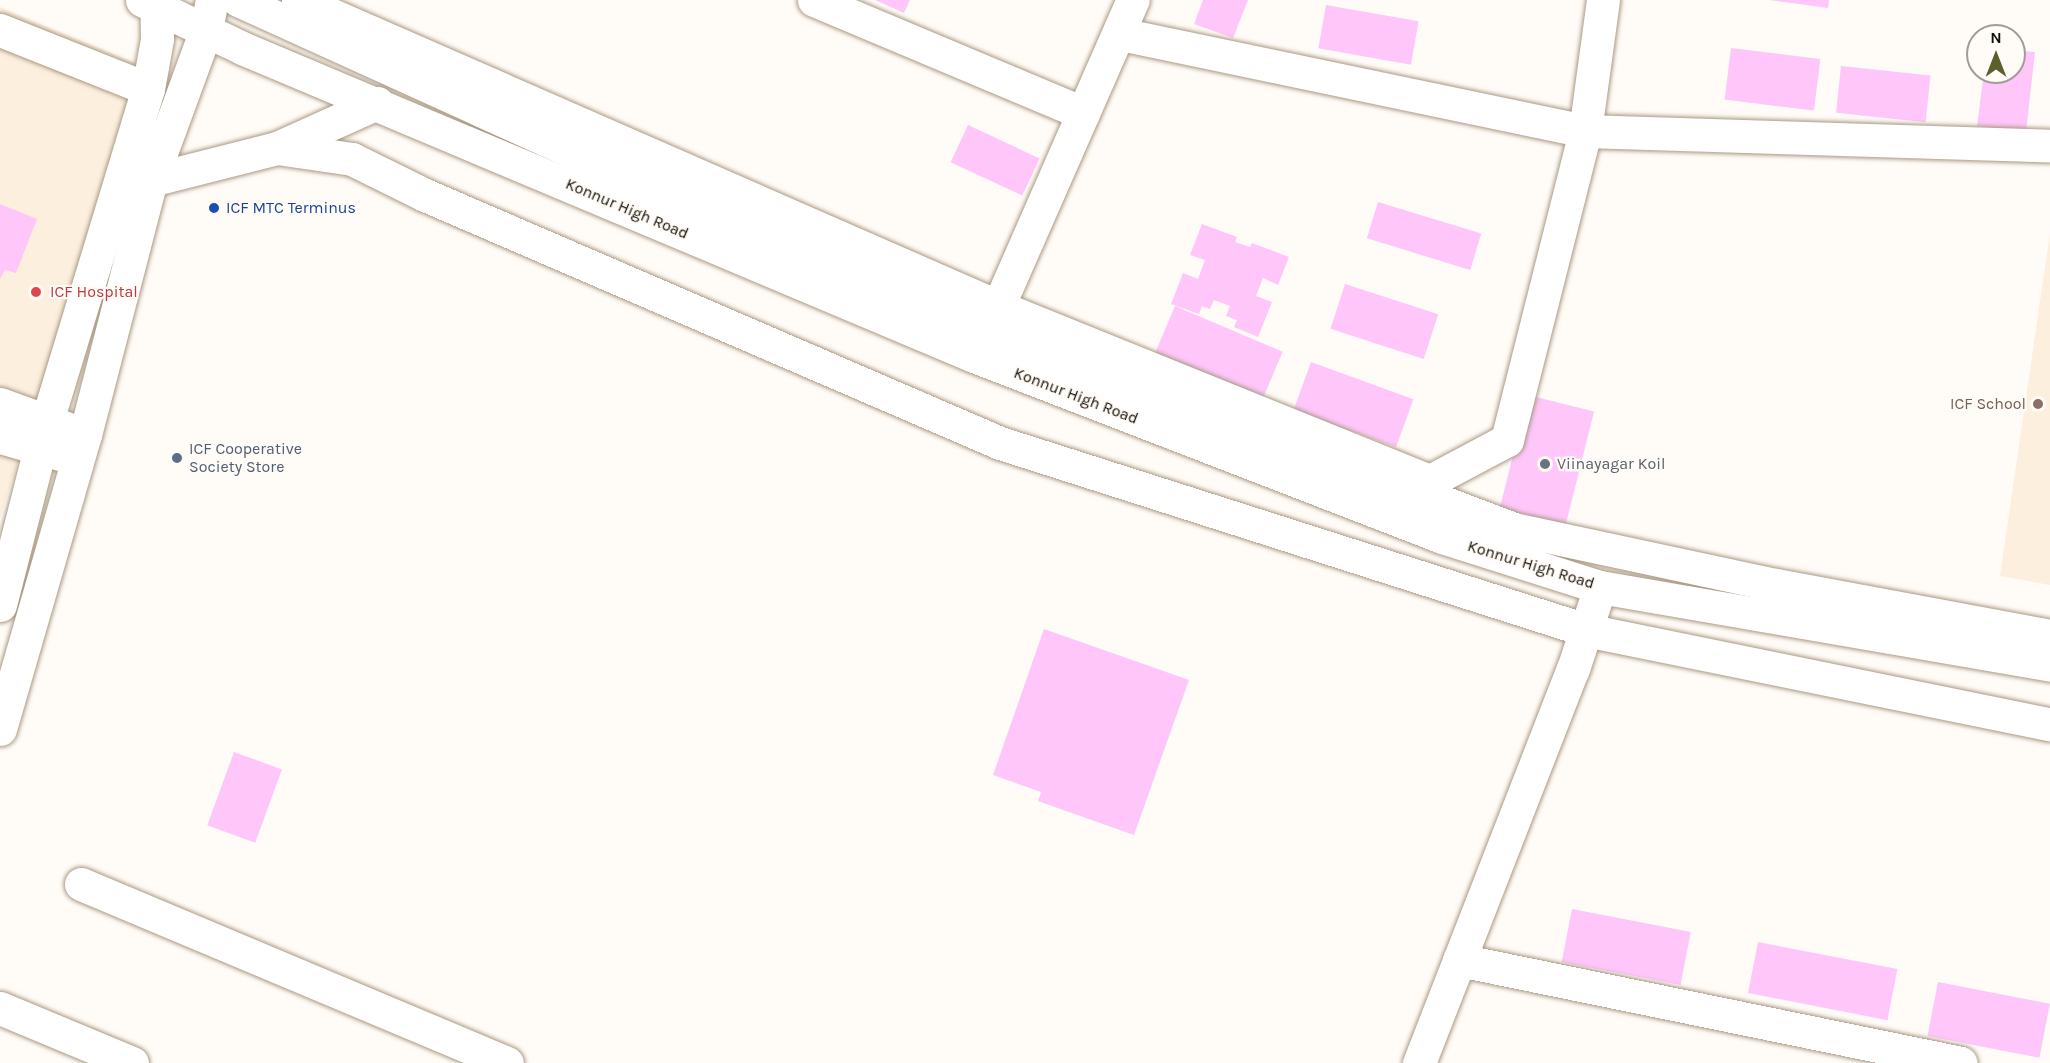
<!DOCTYPE html>
<style>
body{margin:0}
#map{position:relative;width:2050px;height:1063px;overflow:hidden;background:#fffbf6;font-family:Karla,sans-serif}
div>[style]{position:absolute}
.built>*{inset:0;background:#fcefdd}
.building>*{inset:0;background:#ffc6fa;transform-origin:0 0}
.roads{filter:drop-shadow(0 0 2px #aa9983) drop-shadow(0 0 2px #aa9983)}
.minor>*{height:33px;margin:-16.5px;padding:0 16.5px;transform-origin:16.5px;border-radius:16.5px;background:#fff}
.major>*{height:33px;margin:-16.5px;padding:0 16.5px;transform-origin:16.5px;border-radius:16.5px;background:#fff}
.dots>*{width:16px;height:16px;translate:-50% -50%;box-sizing:border-box;border:3px solid #fffbf6;border-radius:50%}
span{translate:-50% -50%;white-space:nowrap;text-align:center;line-height:1.15;-webkit-text-stroke:4.5px #fffbf6;paint-order:stroke}
.transit-label{font-size:16px;color:#164399}
.left{translate:0 -50%;text-align:left}
.street-label{font-size:16px;color:#150f07}
.health-label{font-size:16px;color:#be3a42}
.education-label{font-size:16px;color:#785e54}
.right{translate:-100% -50%;text-align:right}
.service-label{font-size:16px;color:#4e5e75}
.worship-label{font-size:16px;color:#5b616d}
.north{position:absolute;left:1966px;top:24px;width:60px;height:60px;box-sizing:border-box;background:#fffbf6;border:2px solid #a19d96;border-radius:50%;rotate:0deg;font-size:16px;font-weight:700;line-height:24px;text-align:center;color:#150f07}
.north::after{content:'';display:block;margin:auto;width:21px;height:27px;background:#5c5f2d;clip-path:polygon(50% 0,100% 100%,50% 72%,0 100%)}
</style>
<div id="map">
<div class="built">
<div style="clip-path:polygon(0 7px,143px 66px,0 518px)"></div>
<div style="clip-path:polygon(2050px 233px,2050px 585px,2000px 576px)"></div>
</div>
<div class="building">
<div style="clip-path:polygon(875px 0,910px 0,904px 13px)"></div>
<div style="clip-path:polygon(1203px 0,1248px 0,1233px 38px,1194px 24px)"></div>
<div style="clip-path:polygon(1769px 0,1829px 0,1828px 8px)"></div>
<div style="left:1326px;top:5px;width:94px;height:44px;rotate:10deg"></div>
<div style="left:1731px;top:48px;width:90px;height:52px;rotate:7deg"></div>
<div style="clip-path:polygon(2014px 50px,2035px 52px,2026px 132px,1977px 126px,1984px 72px,2014px 72px)"></div>
<div style="left:1841px;top:66px;width:90px;height:47px;rotate:6deg"></div>
<div style="left:968px;top:125px;width:79px;height:41px;rotate:25deg"></div>
<div style="left:1378px;top:202px;width:108px;height:38px;rotate:17deg"></div>
<div style="clip-path:polygon(0 204px,37px 219px,16px 273px,5px 270px,0 279px)"></div>
<div style="clip-path:polygon(1202px 224px,1237px 237px,1235px 242px,1250px 247px,1252px 243px,1289px 257px,1278px 285px,1263px 278px,1256px 296px,1272px 302px,1258px 337px,1234px 327px,1237px 320px,1226px 316px,1230px 306px,1214px 300px,1210px 309px,1202px 306px,1199px 314px,1171px 304px,1183px 273px,1198px 279px,1205px 260px,1190px 255px)"></div>
<div style="left:1345px;top:284px;width:98px;height:47px;rotate:18deg"></div>
<div style="left:1175px;top:306px;width:117px;height:51px;rotate:23deg"></div>
<div style="left:1311px;top:362px;width:109px;height:51px;rotate:20deg"></div>
<div style="left:1528px;top:395px;width:68px;height:122px;rotate:14deg"></div>
<div style="clip-path:polygon(1044px 629px,1189px 680px,1134px 835px,1038px 801px,1041px 792px,993px 775px)"></div>
<div style="left:234px;top:752px;width:51px;height:78px;rotate:20deg"></div>
<div style="left:1572px;top:909px;width:121px;height:54px;rotate:11deg"></div>
<div style="left:1758px;top:942px;width:142px;height:52px;rotate:11deg"></div>
<div style="left:1938px;top:982px;width:114px;height:55px;rotate:11deg"></div>
</div>
<div class="roads">
<div class="minor">
<div style="left:298px;top:0;width:765px;rotate:23.65deg"></div>
<div style="left:999px;top:307px;width:465px;rotate:22deg"></div>
<div style="left:1430px;top:481px;width:87px;rotate:-28deg"></div>
<div style="left:1507px;top:440px;width:319px;rotate:-75.8deg"></div>
<div style="left:1585px;top:131px;width:476px;rotate:-168.2deg"></div>
<div style="left:814px;top:0;width:292px;rotate:22.8deg"></div>
<div style="left:1603px;top:0;width:132px;rotate:97.8deg"></div>
<div style="left:1585px;top:131px;width:465px;rotate:1.8deg"></div>
<div style="left:0;top:30px;width:159px;rotate:21.7deg"></div>
<div style="left:277px;top:148px;width:110px;rotate:-24.2deg"></div>
<div style="left:151px;top:180px;width:130px;rotate:-14.3deg"></div>
<div style="left:277px;top:148px;width:76px;rotate:8.3deg"></div>
<div style="left:352px;top:159px;width:81px;rotate:26.3deg"></div>
<div style="left:425px;top:195px;width:626px;rotate:23.33deg"></div>
<div style="left:1000px;top:443px;width:615px;rotate:17.7deg"></div>
<div style="left:1586px;top:630px;width:473px;rotate:11.5deg"></div>
<div style="left:990px;top:325px;width:355px;rotate:-66.3deg"></div>
<div style="left:0;top:404px;width:90px;rotate:20deg"></div>
<div style="left:0;top:437px;width:80px;rotate:15.9deg"></div>
<div style="left:81px;top:884px;width:462px;rotate:22.8deg"></div>
<div style="left:1459px;top:960px;width:512px;rotate:11.59deg"></div>
<div style="left:0;top:1008px;width:143px;rotate:22.6deg"></div>
<div style="left:1419px;top:1063px;width:423px;rotate:-68.7deg"></div>
<div style="left:1573px;top:669px;width:86px;rotate:-71.8deg"></div>
</div>
<div class="major">
<div style="left:142px;top:0;width:111px;rotate:25.6deg"></div>
<div style="left:242px;top:48px;width:794px;rotate:22.82deg"></div>
<div style="left:974px;top:356px;width:502px;rotate:21.14deg"></div>
<div style="left:1442px;top:537px;width:166px;rotate:17.6deg"></div>
<div style="left:1600px;top:587px;width:457px;rotate:9.8deg"></div>
<div style="left:238px;top:0;width:418px;rotate:24.4deg"></div>
<div style="left:619px;top:173px;width:401px;rotate:22.9deg"></div>
<div style="left:988px;top:329px;width:563px;rotate:20.82deg"></div>
<div style="left:1514px;top:529px;width:268px;rotate:12.1deg"></div>
<div style="left:1776px;top:585px;width:279px;rotate:10.5deg"></div>
<div style="left:0;top:605px;width:190px;rotate:-75.7deg"></div>
<div style="left:47px;top:421px;width:347px;rotate:-73.1deg"></div>
<div style="left:148px;top:89px;width:51px;rotate:-79.8deg"></div>
<div style="left:157px;top:39px;width:39px;rotate:-91deg"></div>
<div style="left:0;top:729px;width:306px;rotate:-73.9deg"></div>
<div style="left:85px;top:435px;width:263px;rotate:-75.5deg"></div>
<div style="left:151px;top:180px;width:160px;rotate:-69.9deg"></div>
<div style="left:206px;top:30px;width:31px;rotate:-79deg"></div>
</div>
</div>
<div class="dots">
<div style="left:214px;top:208px;background:#1a4fb4"></div>
<div style="left:36px;top:292px;background:#e0444e"></div>
<div style="left:2038px;top:404px;background:#8d6e63"></div>
<div style="left:177px;top:458px;background:#5c6f8a"></div>
<div style="left:1545px;top:464px;background:#6b7280"></div>
</div>
<div class="transit-label">
<span class="left" style="left:226px;top:208px">ICF MTC Terminus</span>
</div>
<div class="street-label">
<span style="left:627px;top:209px;rotate:23deg">Konnur High Road</span>
<span style="left:1076px;top:396px;rotate:21deg">Konnur High Road</span>
<span style="left:1531px;top:565px;rotate:17deg">Konnur High Road</span>
</div>
<div class="health-label">
<span class="left" style="left:50px;top:292px">ICF Hospital</span>
</div>
<div class="education-label">
<span class="right" style="left:2026px;top:404px">ICF School</span>
</div>
<div class="service-label">
<span class="left" style="left:189px;top:458px">ICF Cooperative<br>Society Store</span>
</div>
<div class="worship-label">
<span class="left" style="left:1557px;top:464px">Viinayagar Koil</span>
</div>
<div class="north">N</div>
</div>
